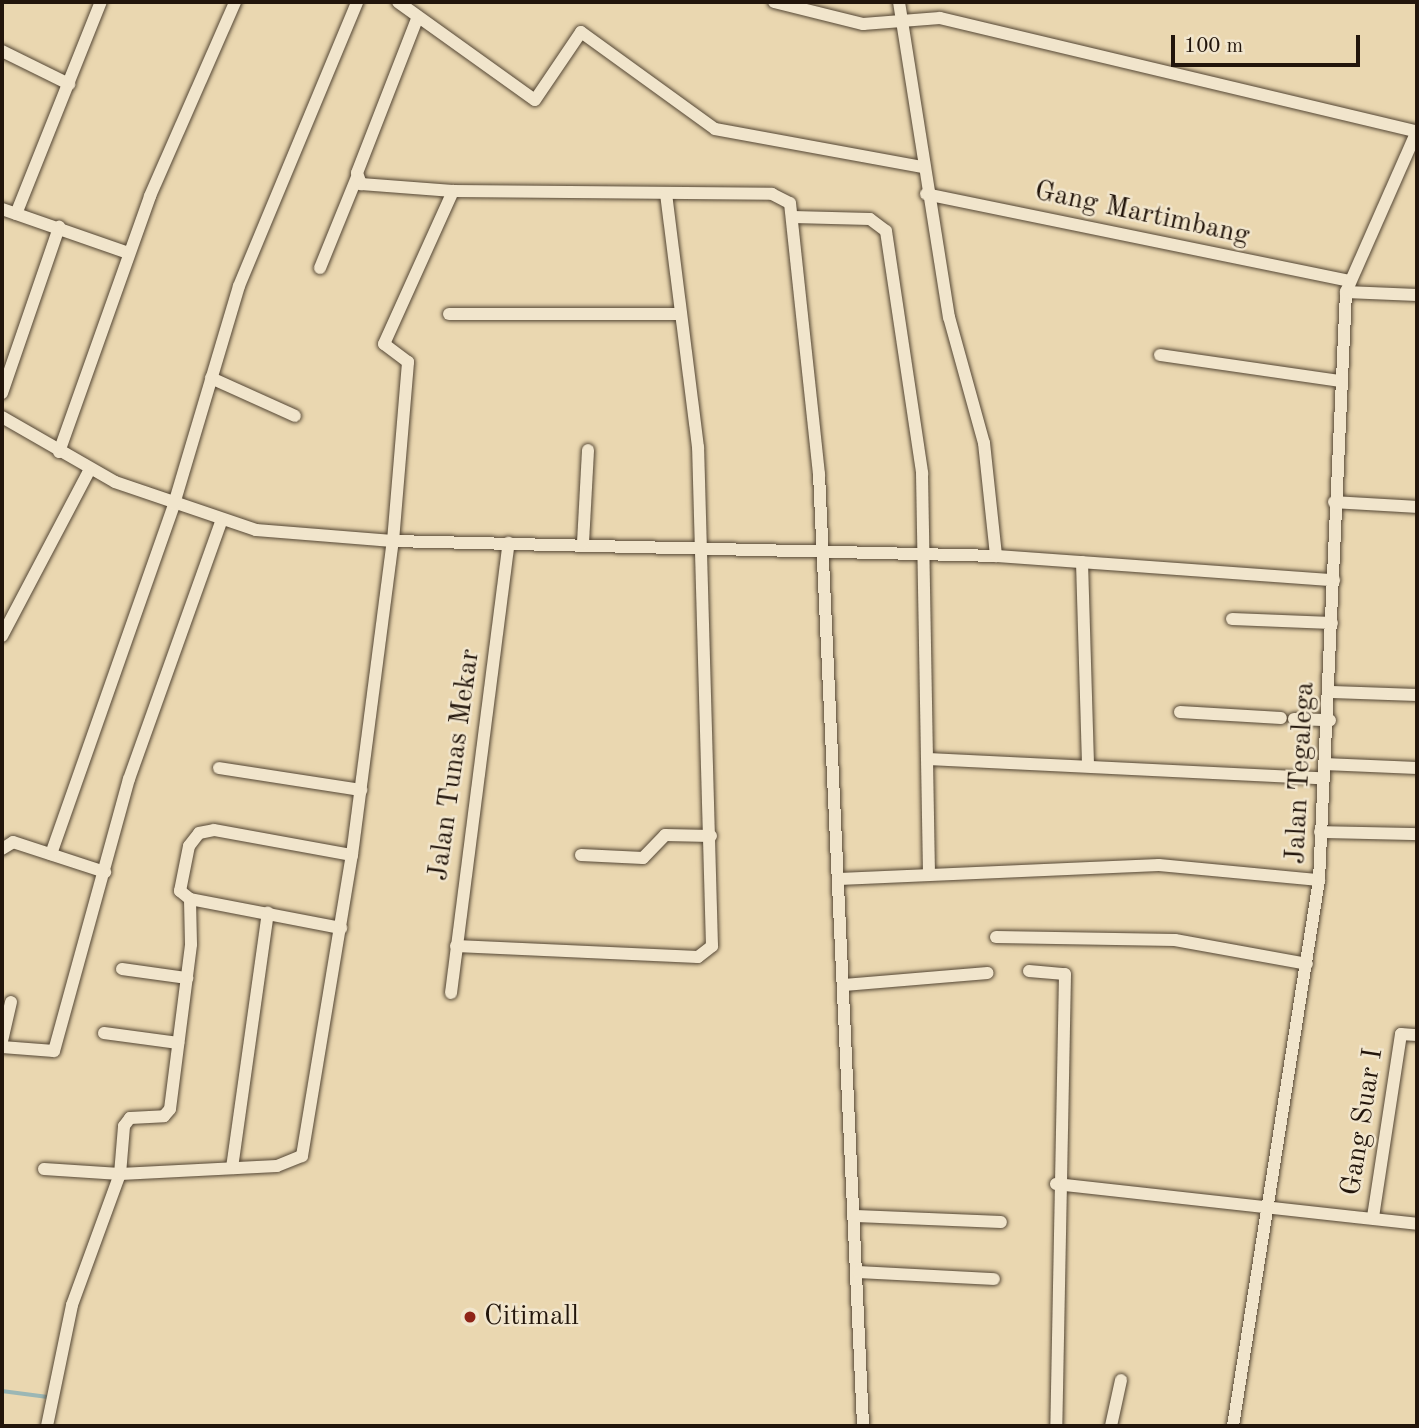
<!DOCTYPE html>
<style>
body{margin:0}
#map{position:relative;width:1419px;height:1428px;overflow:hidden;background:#ead7b0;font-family:"Old Standard TT",serif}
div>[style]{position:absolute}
.stream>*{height:3.5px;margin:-1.75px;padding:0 1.75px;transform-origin:1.75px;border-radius:1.75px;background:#9bb7b5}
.roads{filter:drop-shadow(0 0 2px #544634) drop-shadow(0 0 2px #544634)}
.minor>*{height:12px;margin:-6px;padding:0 6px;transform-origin:6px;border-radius:6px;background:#f1e5cc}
.dots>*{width:19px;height:19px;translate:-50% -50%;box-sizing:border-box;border:4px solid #f1e5cc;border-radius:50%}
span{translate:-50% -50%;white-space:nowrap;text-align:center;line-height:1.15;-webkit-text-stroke:5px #f1e5cc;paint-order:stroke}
.street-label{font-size:28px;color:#22150b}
.poi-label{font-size:28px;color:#22150b}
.left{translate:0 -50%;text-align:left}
.frame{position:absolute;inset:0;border:4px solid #22150b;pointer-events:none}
.scale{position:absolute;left:1171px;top:35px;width:189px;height:32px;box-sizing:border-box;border:4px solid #22150b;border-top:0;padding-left:9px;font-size:21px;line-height:24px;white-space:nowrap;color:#22150b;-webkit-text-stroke:5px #f1e5cc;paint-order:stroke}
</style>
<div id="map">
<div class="stream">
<div style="left:2px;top:1391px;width:46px;rotate:7.4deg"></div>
</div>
<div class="roads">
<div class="minor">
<div style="left:398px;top:2px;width:168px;rotate:35.6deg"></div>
<div style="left:535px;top:100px;width:82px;rotate:-55.9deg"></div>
<div style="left:581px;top:32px;width:165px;rotate:35.9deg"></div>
<div style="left:715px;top:129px;width:210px;rotate:10.4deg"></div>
<div style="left:774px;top:2px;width:92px;rotate:13.9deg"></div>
<div style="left:863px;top:24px;width:77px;rotate:-4.5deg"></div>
<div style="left:940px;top:18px;width:490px;rotate:13.4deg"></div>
<div style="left:899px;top:2px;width:319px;rotate:81deg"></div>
<div style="left:949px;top:317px;width:131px;rotate:74.5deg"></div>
<div style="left:984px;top:443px;width:114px;rotate:83.9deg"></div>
<div style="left:417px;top:19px;width:165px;rotate:111.3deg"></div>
<div style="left:357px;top:173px;width:12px;rotate:70deg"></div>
<div style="left:361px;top:184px;width:92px;rotate:4.4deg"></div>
<div style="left:453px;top:191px;width:319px;rotate:0.5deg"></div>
<div style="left:772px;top:194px;width:20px;rotate:27deg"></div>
<div style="left:790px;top:203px;width:273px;rotate:83.9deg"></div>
<div style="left:819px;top:474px;width:953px;rotate:87.35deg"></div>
<div style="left:2px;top:51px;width:75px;rotate:26.2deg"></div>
<div style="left:926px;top:194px;width:431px;rotate:11.6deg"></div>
<div style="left:2px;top:209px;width:133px;rotate:19.2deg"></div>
<div style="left:16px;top:214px;width:228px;rotate:-68.2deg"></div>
<div style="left:793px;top:217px;width:77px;rotate:1.5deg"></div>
<div style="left:870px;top:219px;width:20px;rotate:37deg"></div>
<div style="left:886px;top:231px;width:245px;rotate:81.5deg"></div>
<div style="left:922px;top:473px;width:401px;rotate:89deg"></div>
<div style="left:320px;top:268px;width:98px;rotate:-67.9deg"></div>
<div style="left:1346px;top:292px;width:71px;rotate:2.4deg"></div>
<div style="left:449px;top:314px;width:232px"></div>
<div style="left:1160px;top:355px;width:182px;rotate:8.2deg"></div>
<div style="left:211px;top:378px;width:92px;rotate:24.3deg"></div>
<div style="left:2px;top:393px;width:176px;rotate:-71deg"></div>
<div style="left:2px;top:417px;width:130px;rotate:29.9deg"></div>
<div style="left:115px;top:482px;width:149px;rotate:18.8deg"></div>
<div style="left:256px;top:530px;width:137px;rotate:4.6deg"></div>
<div style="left:393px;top:541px;width:603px;rotate:1.42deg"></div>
<div style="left:996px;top:556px;width:339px;rotate:4.1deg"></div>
<div style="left:59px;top:452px;width:272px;rotate:-70.4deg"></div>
<div style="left:150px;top:196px;width:212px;rotate:-66.3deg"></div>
<div style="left:1334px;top:502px;width:83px;rotate:3.4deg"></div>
<div style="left:583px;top:543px;width:93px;rotate:-86.9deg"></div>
<div style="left:1082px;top:562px;width:203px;rotate:88.3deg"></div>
<div style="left:1232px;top:619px;width:100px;rotate:2.3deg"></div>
<div style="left:2px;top:636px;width:189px;rotate:-62.2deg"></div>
<div style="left:1332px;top:692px;width:85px;rotate:2deg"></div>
<div style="left:1180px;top:712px;width:101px;rotate:3.4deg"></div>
<div style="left:1294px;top:719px;width:36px;rotate:2deg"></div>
<div style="left:928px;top:759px;width:393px;rotate:2.8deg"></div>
<div style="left:1324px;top:764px;width:93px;rotate:2.5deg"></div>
<div style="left:219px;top:768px;width:144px;rotate:8.8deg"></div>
<div style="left:1320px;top:832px;width:97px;rotate:1.2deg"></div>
<div style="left:2px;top:849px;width:13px;rotate:-32deg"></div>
<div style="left:13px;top:842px;width:97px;rotate:18.1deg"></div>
<div style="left:51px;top:854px;width:371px;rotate:-70.6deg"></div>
<div style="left:174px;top:504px;width:227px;rotate:-73.4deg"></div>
<div style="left:239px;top:286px;width:308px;rotate:-67.4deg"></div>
<div style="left:581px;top:855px;width:62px;rotate:2.8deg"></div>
<div style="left:643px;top:858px;width:32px;rotate:-46deg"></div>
<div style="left:665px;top:835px;width:46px;rotate:1.2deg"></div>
<div style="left:839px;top:879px;width:320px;rotate:-2.5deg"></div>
<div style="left:1159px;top:865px;width:161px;rotate:5.4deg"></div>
<div style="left:190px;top:899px;width:154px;rotate:10.9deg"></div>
<div style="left:996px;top:937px;width:179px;rotate:1deg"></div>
<div style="left:1175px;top:940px;width:134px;rotate:10.3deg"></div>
<div style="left:456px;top:946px;width:242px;rotate:2.6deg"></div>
<div style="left:698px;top:957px;width:18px;rotate:-38deg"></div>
<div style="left:712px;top:946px;width:499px;rotate:-91.6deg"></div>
<div style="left:698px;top:447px;width:254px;rotate:-97.2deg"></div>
<div style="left:122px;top:969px;width:66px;rotate:7.9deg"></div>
<div style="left:1029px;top:971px;width:36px;rotate:5deg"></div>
<div style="left:1065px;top:974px;width:452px;rotate:91.1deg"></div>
<div style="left:844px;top:985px;width:144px;rotate:-4.8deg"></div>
<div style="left:451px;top:993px;width:454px;rotate:-82.7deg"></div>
<div style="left:104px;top:1033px;width:75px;rotate:7.7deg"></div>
<div style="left:2px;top:1041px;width:40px;rotate:-77deg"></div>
<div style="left:2px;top:1047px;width:52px;rotate:4.4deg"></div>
<div style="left:54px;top:1051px;width:282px;rotate:-74.6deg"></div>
<div style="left:129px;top:779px;width:273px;rotate:-70.3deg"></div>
<div style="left:232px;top:1168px;width:258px;rotate:-82deg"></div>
<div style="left:44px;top:1169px;width:76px;rotate:3.8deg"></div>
<div style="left:120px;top:1174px;width:157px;rotate:-2.9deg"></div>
<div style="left:277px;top:1166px;width:27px;rotate:-22deg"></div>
<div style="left:302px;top:1156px;width:305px;rotate:-80.6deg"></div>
<div style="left:352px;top:855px;width:317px;rotate:-82.6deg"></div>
<div style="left:393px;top:541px;width:180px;rotate:-85.2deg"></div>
<div style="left:408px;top:362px;width:30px;rotate:-143deg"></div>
<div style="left:384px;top:344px;width:168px;rotate:-65.7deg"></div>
<div style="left:1056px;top:1184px;width:363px;rotate:6.3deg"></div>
<div style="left:856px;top:1216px;width:145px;rotate:2.4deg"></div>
<div style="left:1373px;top:1217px;width:185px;rotate:-81.3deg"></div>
<div style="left:1401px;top:1034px;width:16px;rotate:4deg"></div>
<div style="left:859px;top:1272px;width:135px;rotate:3deg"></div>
<div style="left:47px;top:1426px;width:124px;rotate:-78.3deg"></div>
<div style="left:72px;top:1305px;width:140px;rotate:-69.9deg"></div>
<div style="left:120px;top:1174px;width:48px;rotate:-85.2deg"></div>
<div style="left:124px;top:1126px;width:10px;rotate:-53deg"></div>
<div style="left:130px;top:1118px;width:34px;rotate:-3deg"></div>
<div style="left:164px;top:1116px;width:9px;rotate:-49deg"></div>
<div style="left:170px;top:1109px;width:166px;rotate:-82.7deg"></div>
<div style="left:191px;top:944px;width:45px;rotate:-91.3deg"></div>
<div style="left:190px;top:899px;width:13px;rotate:-141deg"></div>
<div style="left:180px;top:891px;width:46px;rotate:-78.7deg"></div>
<div style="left:189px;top:846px;width:16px;rotate:-52deg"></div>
<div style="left:199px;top:833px;width:15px;rotate:-11deg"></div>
<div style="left:214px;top:830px;width:140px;rotate:10.3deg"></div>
<div style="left:1111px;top:1426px;width:47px;rotate:-77.7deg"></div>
<div style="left:1233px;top:1426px;width:553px;rotate:-81.05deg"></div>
<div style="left:1319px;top:880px;width:589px;rotate:-87.37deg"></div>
<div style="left:1346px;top:292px;width:176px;rotate:-66.2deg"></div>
</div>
</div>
<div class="dots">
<div style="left:470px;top:1317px;background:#8f2418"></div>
</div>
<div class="street-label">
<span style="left:1142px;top:214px;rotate:12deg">Gang Martimbang</span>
<span style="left:455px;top:765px;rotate:-82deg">Jalan Tunas Mekar</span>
<span style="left:1301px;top:773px;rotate:-87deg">Jalan Tegalega</span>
<span style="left:1363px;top:1122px;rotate:-81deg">Gang Suar I</span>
</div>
<div class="poi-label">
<span class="left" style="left:484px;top:1317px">Citimall</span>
</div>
<div class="frame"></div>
<div class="scale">100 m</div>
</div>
